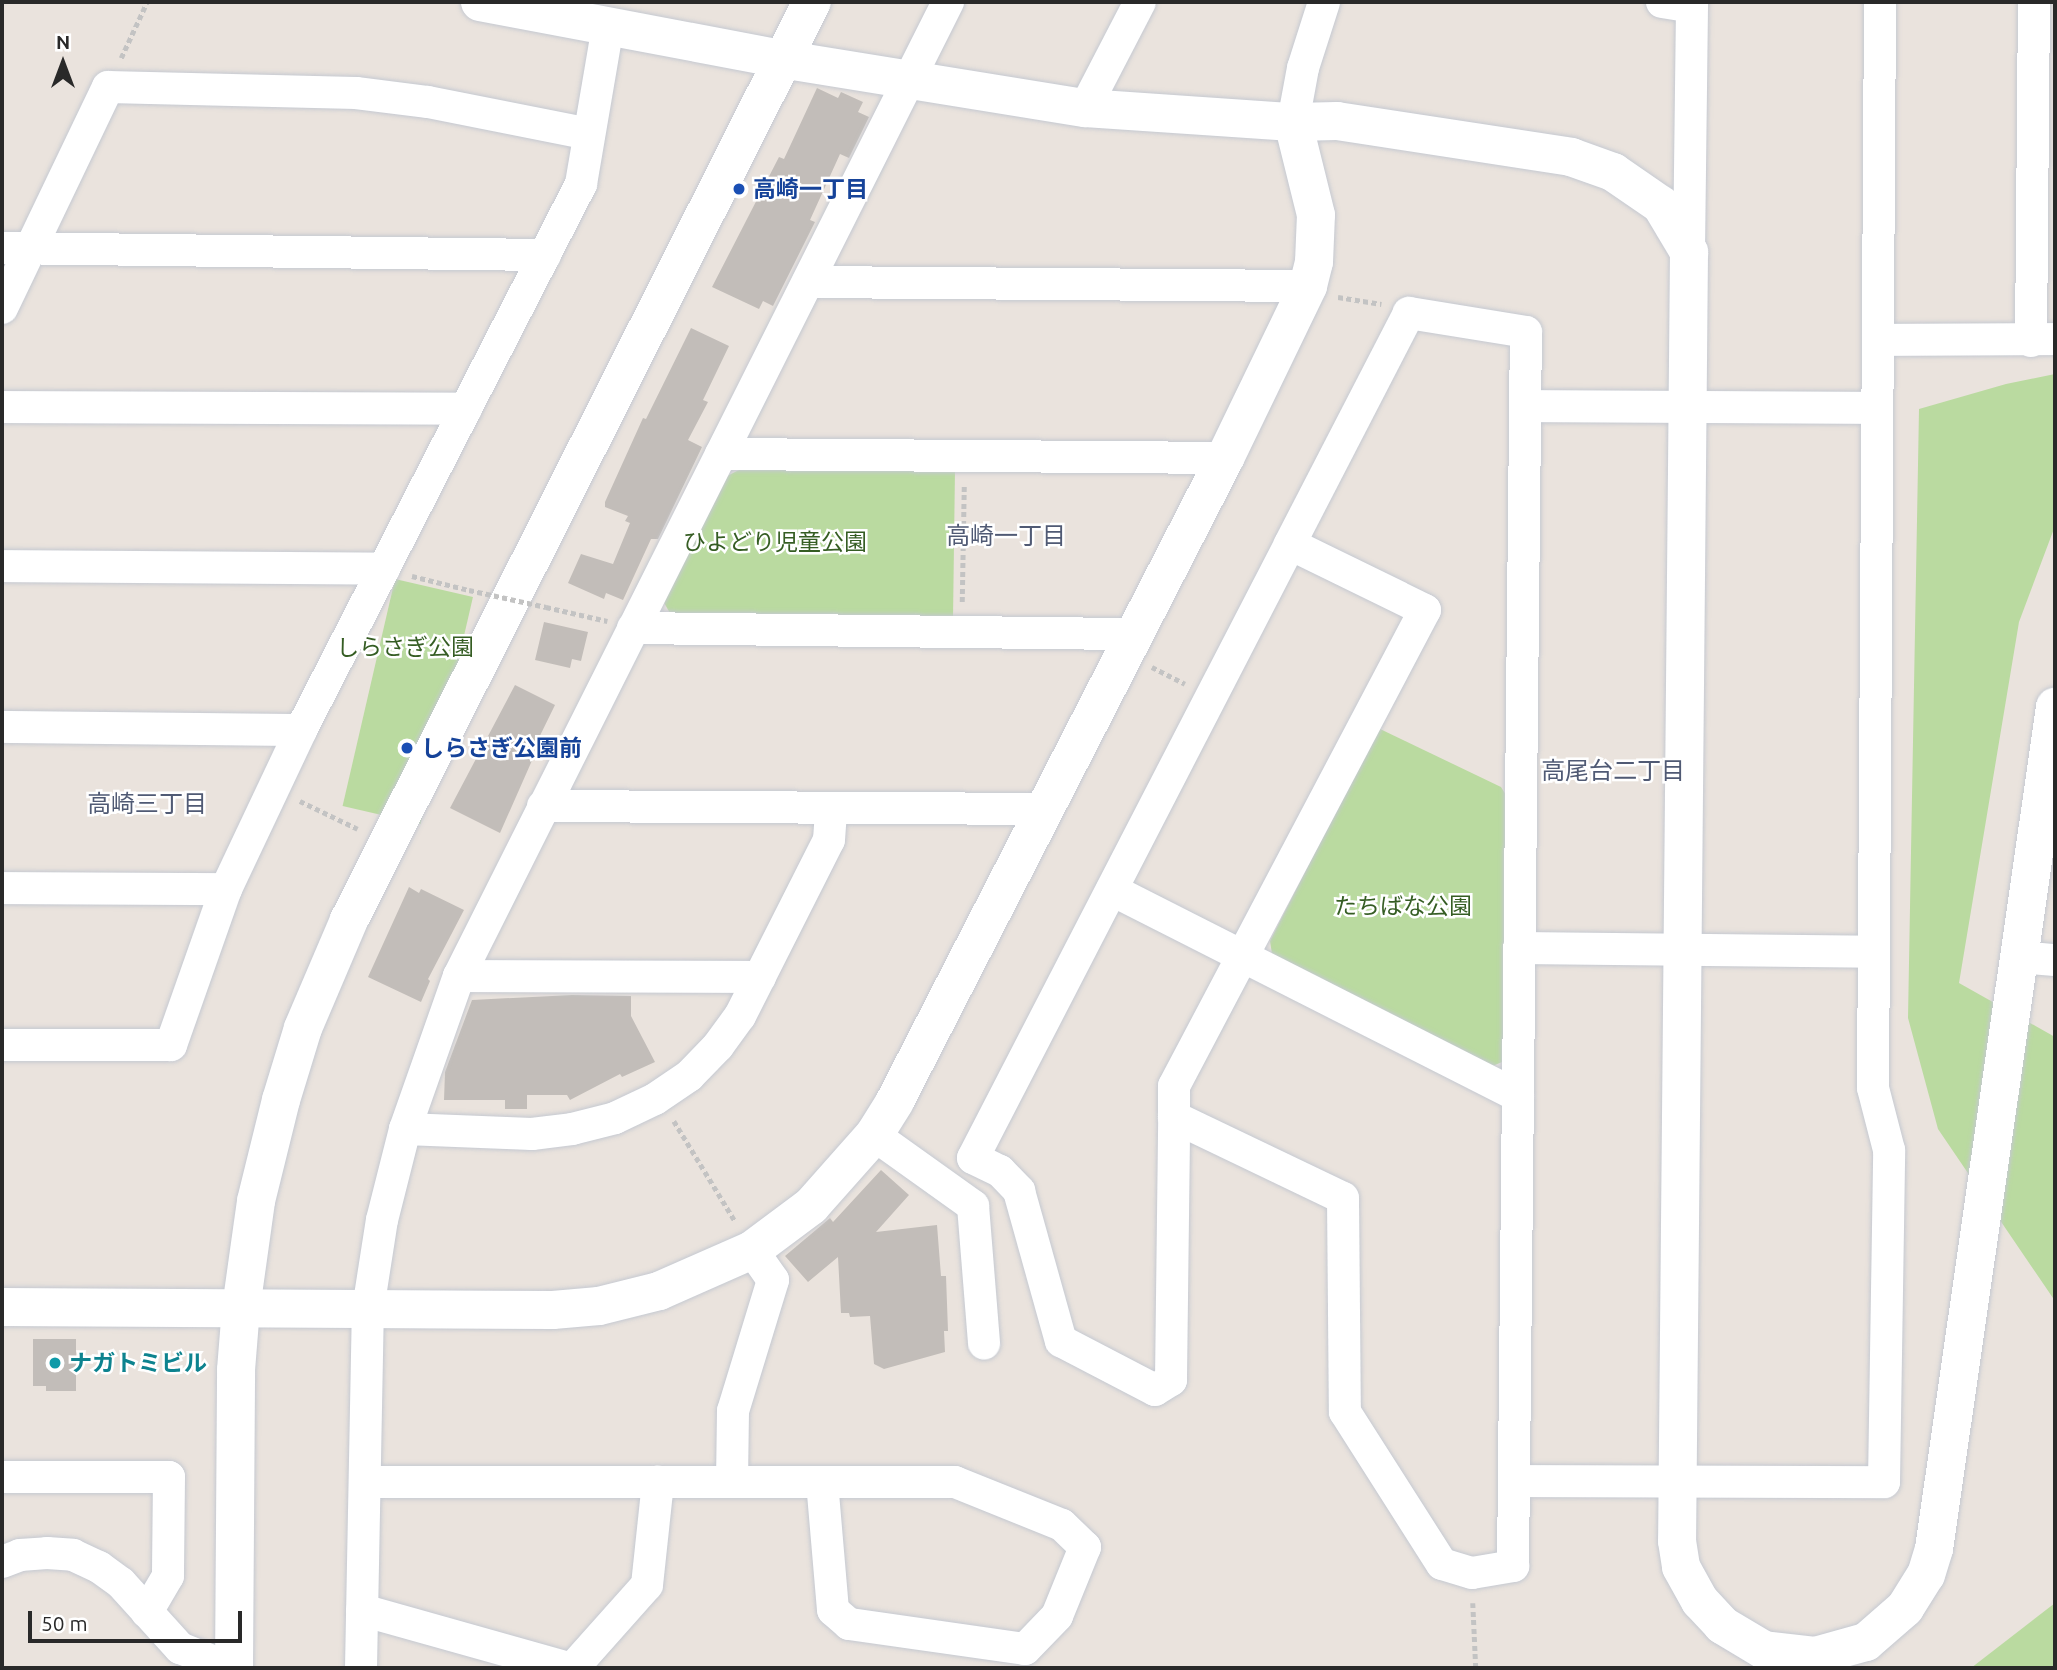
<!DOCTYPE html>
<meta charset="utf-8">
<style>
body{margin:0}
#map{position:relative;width:2057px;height:1670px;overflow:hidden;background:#eae3dd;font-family:Ubuntu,"Noto Sans JP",sans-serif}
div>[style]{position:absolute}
.green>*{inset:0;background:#badaa0;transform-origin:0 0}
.building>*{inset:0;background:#c2bdb9}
.path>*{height:4.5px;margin-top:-2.25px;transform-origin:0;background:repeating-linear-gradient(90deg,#c3c3c3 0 5px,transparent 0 8.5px)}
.roads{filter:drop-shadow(0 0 2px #c5c9d1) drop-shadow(0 0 2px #c5c9d1)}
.minor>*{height:32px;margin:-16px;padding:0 16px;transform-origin:16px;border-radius:16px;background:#fff}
.tertiary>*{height:38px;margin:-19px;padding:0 19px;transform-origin:19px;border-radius:19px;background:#fff}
.path-bridge>*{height:4.5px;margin-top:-2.25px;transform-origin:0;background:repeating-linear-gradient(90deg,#c3c3c3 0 5px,transparent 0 8.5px)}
.dots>*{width:19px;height:19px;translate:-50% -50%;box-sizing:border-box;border:4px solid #fff;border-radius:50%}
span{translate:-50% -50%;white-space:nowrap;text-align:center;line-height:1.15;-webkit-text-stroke:5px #fff;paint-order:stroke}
.transit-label{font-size:23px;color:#164399;font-weight:700}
.left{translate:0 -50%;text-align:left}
.park-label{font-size:23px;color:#355d23}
.culture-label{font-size:23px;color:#0d838f;font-weight:700}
.neighbourhood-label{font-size:24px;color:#505a74}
.frame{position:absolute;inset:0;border:4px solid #292929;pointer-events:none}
.north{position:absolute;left:28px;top:28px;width:70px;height:70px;-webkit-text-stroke:5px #fff;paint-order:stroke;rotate:0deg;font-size:19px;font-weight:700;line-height:28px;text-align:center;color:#292929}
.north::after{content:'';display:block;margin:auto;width:24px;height:32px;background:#292929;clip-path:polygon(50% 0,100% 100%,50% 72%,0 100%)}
.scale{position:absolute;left:28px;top:1611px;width:214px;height:32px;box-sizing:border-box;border:4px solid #292929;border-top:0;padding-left:9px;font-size:21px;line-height:24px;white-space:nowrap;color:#292929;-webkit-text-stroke:5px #fff;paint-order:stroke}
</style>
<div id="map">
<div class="green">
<div style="clip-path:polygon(2055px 374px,2055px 526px,2019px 622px,1959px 983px,2055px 1037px,2055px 1301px,1938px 1129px,1908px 1018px,1919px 409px,2006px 384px)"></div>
<div style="clip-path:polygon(743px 468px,955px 469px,953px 619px,671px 615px,662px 599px,725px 477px)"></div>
<div style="left:395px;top:579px;width:80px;height:233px;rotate:13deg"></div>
<div style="clip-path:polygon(1378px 728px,1501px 787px,1506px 795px,1507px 1060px,1490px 1067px,1273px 960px,1270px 941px)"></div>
<div style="clip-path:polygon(2055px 1603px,2055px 1668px,1971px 1668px)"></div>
</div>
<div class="building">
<div style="clip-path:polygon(817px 88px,838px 98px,841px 92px,863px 102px,858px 112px,869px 117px,849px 158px,840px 154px,810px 220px,815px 222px,773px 306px,763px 301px,759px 309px,712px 287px,779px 157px,784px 159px)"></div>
<div style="clip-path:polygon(691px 328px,729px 346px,703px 400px,708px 402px,688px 440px,702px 447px,658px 539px,651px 539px,623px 600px,606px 593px,604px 599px,568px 583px,581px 554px,613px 564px,630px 523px,625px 521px,628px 516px,605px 507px,605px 502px,643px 418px,646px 419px)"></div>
<div style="clip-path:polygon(544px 622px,588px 632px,581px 661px,572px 659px,570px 668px,535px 660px)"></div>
<div style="clip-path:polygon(515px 685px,555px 705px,531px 754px,534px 756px,500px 833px,450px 808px)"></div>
<div style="clip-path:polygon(409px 887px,419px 893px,421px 889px,464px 910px,428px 979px,430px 981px,421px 1002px,368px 977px)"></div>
<div style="clip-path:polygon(572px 995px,631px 996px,631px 1016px,655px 1062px,622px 1077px,620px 1074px,570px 1100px,567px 1095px,527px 1095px,527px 1109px,505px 1109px,505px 1100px,444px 1100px,445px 1072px,472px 1000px)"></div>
<div style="clip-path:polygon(881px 1170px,909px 1195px,876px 1232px,937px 1225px,941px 1276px,946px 1276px,948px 1331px,944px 1331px,945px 1352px,884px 1369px,874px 1364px,870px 1316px,850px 1317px,849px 1313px,841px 1313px,838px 1257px,808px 1282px,785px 1256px,830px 1218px,833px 1222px)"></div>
<div style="clip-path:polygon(33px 1339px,76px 1339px,76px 1391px,46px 1391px,46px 1386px,33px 1386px)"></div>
</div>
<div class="path">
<div style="left:121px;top:58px;width:62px;rotate:-65.1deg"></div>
<div style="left:1338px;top:297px;width:44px;rotate:9.2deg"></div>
<div style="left:412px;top:576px;width:59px;rotate:13.8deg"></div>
<div style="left:962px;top:602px;width:117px;rotate:-89deg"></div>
<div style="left:546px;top:607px;width:63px;rotate:12.9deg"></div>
<div style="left:1152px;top:667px;width:37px;rotate:27deg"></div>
<div style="left:300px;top:801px;width:64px;rotate:25.8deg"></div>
<div style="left:674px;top:1121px;width:117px;rotate:58.6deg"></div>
<div style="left:1473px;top:1603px;width:65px;rotate:87.4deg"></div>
</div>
<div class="roads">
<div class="minor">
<div style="left:1662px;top:2px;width:30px;rotate:9deg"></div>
<div style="left:1085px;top:108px;width:119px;rotate:-62.6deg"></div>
<div style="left:1293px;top:122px;width:55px;rotate:-79.5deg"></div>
<div style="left:1303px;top:68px;width:69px;rotate:-72.3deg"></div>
<div style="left:2px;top:248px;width:543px;rotate:0.74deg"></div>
<div style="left:1689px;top:252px;width:250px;rotate:-89.3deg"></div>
<div style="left:808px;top:282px;width:500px;rotate:0.46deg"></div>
<div style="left:2px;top:308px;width:245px;rotate:-64.4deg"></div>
<div style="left:108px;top:87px;width:248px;rotate:1.4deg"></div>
<div style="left:356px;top:93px;width:73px;rotate:7.1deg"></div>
<div style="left:428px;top:102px;width:164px;rotate:11.2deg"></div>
<div style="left:1878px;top:340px;width:177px;rotate:-0.3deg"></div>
<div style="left:2031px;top:341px;width:339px;rotate:-89.5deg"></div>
<div style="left:1525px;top:406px;width:352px;rotate:0.3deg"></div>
<div style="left:2px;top:407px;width:464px;rotate:0.2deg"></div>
<div style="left:721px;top:454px;width:504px;rotate:0.45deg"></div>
<div style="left:2px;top:566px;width:382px;rotate:0.4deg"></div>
<div style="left:633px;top:628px;width:499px;rotate:0.7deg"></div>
<div style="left:2px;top:727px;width:299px;rotate:0.6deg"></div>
<div style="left:543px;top:806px;width:503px;rotate:0.34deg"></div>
<div style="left:2px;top:888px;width:224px;rotate:0.3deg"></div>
<div style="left:1112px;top:890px;width:455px;rotate:26.9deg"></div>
<div style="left:1519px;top:948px;width:355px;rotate:0.6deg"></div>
<div style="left:2019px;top:957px;width:36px;rotate:5deg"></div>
<div style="left:459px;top:976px;width:301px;rotate:0.2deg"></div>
<div style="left:2px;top:1045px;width:169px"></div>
<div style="left:171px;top:1045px;width:165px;rotate:-70.6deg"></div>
<div style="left:226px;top:889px;width:176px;rotate:-64.7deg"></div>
<div style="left:301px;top:730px;width:614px;rotate:-62.85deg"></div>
<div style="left:581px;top:184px;width:160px;rotate:-80.3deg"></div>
<div style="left:1174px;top:1117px;width:187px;rotate:25.6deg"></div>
<div style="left:1343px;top:1198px;width:214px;rotate:89.5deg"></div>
<div style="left:1345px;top:1412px;width:180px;rotate:57.5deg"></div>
<div style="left:1442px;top:1564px;width:31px;rotate:17deg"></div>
<div style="left:1472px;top:1573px;width:42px;rotate:-9.7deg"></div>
<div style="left:1513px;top:1566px;width:1234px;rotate:-89.4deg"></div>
<div style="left:1526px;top:332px;width:119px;rotate:-170.8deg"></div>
<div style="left:1409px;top:313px;width:260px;rotate:117.3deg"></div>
<div style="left:1290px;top:544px;width:691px;rotate:117.31deg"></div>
<div style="left:973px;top:1158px;width:30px;rotate:26deg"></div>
<div style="left:1000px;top:1171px;width:28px;rotate:46deg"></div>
<div style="left:1019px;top:1191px;width:156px;rotate:74.4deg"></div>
<div style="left:1061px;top:1341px;width:106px;rotate:27.5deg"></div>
<div style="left:1155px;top:1390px;width:19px;rotate:-32deg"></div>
<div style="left:1171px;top:1380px;width:263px;rotate:-89.3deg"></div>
<div style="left:1174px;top:1117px;width:31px;rotate:-90deg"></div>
<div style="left:1174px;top:1086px;width:538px;rotate:-62.2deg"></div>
<div style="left:1425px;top:610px;width:150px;rotate:-153.9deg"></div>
<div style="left:405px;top:1129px;width:127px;rotate:2.3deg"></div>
<div style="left:532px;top:1134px;width:40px;rotate:-7.1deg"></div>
<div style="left:572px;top:1129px;width:44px;rotate:-14.3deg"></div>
<div style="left:615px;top:1118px;width:44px;rotate:-25.4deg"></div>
<div style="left:655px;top:1099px;width:41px;rotate:-34.1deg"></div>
<div style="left:689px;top:1076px;width:42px;rotate:-46deg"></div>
<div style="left:718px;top:1046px;width:37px;rotate:-54deg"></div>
<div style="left:740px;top:1016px;width:197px;rotate:-63.2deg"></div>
<div style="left:829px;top:840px;width:32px;rotate:-86deg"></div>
<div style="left:874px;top:1135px;width:122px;rotate:35.6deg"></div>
<div style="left:973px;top:1206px;width:138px;rotate:85.4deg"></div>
<div style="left:2px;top:1477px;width:167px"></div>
<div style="left:169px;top:1477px;width:99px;rotate:90.6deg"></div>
<div style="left:168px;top:1576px;width:42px;rotate:120.3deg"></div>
<div style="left:1514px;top:1481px;width:370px;rotate:0.2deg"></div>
<div style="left:1884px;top:1482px;width:332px;rotate:-89.1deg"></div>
<div style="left:1889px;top:1150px;width:64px;rotate:-104.5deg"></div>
<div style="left:1873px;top:1088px;width:1086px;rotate:-89.63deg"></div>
<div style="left:365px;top:1482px;width:590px"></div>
<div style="left:955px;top:1482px;width:115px;rotate:21.9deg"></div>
<div style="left:1062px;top:1525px;width:32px;rotate:44deg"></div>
<div style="left:1085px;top:1547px;width:74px;rotate:112.1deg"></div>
<div style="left:1057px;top:1616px;width:46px;rotate:134.1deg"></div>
<div style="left:1025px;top:1649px;width:178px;rotate:-171.9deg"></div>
<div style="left:849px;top:1624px;width:21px;rotate:-139deg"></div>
<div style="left:833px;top:1610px;width:128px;rotate:-94.9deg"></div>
<div style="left:732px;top:1482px;width:71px;rotate:-89.2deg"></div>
<div style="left:733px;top:1411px;width:137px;rotate:-73deg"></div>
<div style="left:773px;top:1280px;width:37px;rotate:-125deg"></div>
<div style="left:2px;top:1562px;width:19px;rotate:-21deg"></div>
<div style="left:20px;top:1555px;width:27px;rotate:-4deg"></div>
<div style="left:47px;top:1553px;width:26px;rotate:4deg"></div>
<div style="left:73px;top:1555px;width:29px;rotate:25deg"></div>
<div style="left:99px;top:1567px;width:27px;rotate:36deg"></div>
<div style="left:121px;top:1583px;width:88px;rotate:47.8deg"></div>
<div style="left:180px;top:1648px;width:54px;rotate:21.8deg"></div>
<div style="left:362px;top:1610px;width:215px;rotate:15.7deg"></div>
<div style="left:361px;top:1668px;width:359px;rotate:-88.9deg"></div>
<div style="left:368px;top:1309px;width:90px;rotate:-81.1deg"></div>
<div style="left:382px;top:1220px;width:94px;rotate:-75.8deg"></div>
<div style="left:405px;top:1129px;width:162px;rotate:-70.6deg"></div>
<div style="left:459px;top:976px;width:1090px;rotate:-63.34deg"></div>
<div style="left:573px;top:1668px;width:111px;rotate:-48.3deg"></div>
<div style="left:647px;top:1585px;width:104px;rotate:-83.9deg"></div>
</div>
<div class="tertiary">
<div style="left:480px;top:2px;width:306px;rotate:10.7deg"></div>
<div style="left:781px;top:59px;width:308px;rotate:9.2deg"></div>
<div style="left:1085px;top:108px;width:208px;rotate:3.9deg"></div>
<div style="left:1293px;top:122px;width:44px;rotate:-1.3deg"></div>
<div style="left:1337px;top:121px;width:237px;rotate:8.7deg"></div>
<div style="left:1571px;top:157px;width:45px;rotate:19.7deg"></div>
<div style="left:1613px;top:172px;width:58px;rotate:34.5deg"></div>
<div style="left:1661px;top:205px;width:55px;rotate:59.2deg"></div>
<div style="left:1689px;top:252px;width:1289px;rotate:90.53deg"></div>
<div style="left:1677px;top:1541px;width:26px;rotate:81deg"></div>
<div style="left:1681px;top:1567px;width:39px;rotate:61deg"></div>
<div style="left:1700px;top:1601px;width:33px;rotate:47deg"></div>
<div style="left:1722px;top:1625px;width:49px;rotate:30.8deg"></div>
<div style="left:1764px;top:1650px;width:51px;rotate:6.7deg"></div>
<div style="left:1815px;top:1656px;width:53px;rotate:-15.4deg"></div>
<div style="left:1866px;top:1642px;width:52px;rotate:-41.1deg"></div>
<div style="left:1905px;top:1608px;width:39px;rotate:-58deg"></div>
<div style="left:1926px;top:1575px;width:27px;rotate:-73deg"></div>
<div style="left:1934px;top:1549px;width:851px;rotate:-81.82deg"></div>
<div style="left:2px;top:1307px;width:551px;rotate:0.31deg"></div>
<div style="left:553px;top:1310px;width:46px;rotate:-5deg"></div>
<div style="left:599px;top:1306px;width:62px;rotate:-14deg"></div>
<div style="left:659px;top:1291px;width:102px;rotate:-23.8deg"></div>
<div style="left:752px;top:1250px;width:74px;rotate:-36.7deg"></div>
<div style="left:811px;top:1206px;width:95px;rotate:-48.4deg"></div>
<div style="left:874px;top:1135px;width:40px;rotate:-58deg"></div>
<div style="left:895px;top:1101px;width:723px;rotate:-62.83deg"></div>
<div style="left:1225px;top:458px;width:191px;rotate:-64.2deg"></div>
<div style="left:1308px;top:286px;width:25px;rotate:-76deg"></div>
<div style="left:1314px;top:262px;width:47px;rotate:-87.6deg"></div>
<div style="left:1316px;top:215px;width:96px;rotate:-103.9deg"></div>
<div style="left:234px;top:1668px;width:298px;rotate:-89.6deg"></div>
<div style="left:236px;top:1370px;width:62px;rotate:-85.4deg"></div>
<div style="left:241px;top:1308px;width:108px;rotate:-82deg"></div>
<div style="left:256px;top:1201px;width:104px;rotate:-76.1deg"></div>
<div style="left:281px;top:1100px;width:75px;rotate:-73deg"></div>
<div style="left:303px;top:1028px;width:117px;rotate:-66.9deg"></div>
<div style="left:349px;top:920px;width:1028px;rotate:-63.24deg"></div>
</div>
</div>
<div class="path-bridge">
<div style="left:469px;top:590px;width:79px;rotate:12.4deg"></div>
</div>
<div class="dots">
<div style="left:739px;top:189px;background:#1a4fb4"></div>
<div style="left:407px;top:748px;background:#1a4fb4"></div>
<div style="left:55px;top:1363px;background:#0f9aa8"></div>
</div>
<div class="transit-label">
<span class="left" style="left:753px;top:189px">高崎一丁目</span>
<span class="left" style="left:421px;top:748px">しらさぎ公園前</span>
</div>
<div class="park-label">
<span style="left:775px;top:542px">ひよどり児童公園</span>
<span style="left:405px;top:647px">しらさぎ公園</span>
<span style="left:1403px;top:906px">たちばな公園</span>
</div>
<div class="culture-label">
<span class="left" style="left:69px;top:1363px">ナガトミビル</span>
</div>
<div class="neighbourhood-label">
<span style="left:1006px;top:536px">高崎一丁目</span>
<span style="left:1613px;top:771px">高尾台二丁目</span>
<span style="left:147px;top:804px">高崎三丁目</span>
</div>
<div class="frame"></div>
<div class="north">N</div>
<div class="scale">50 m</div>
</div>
